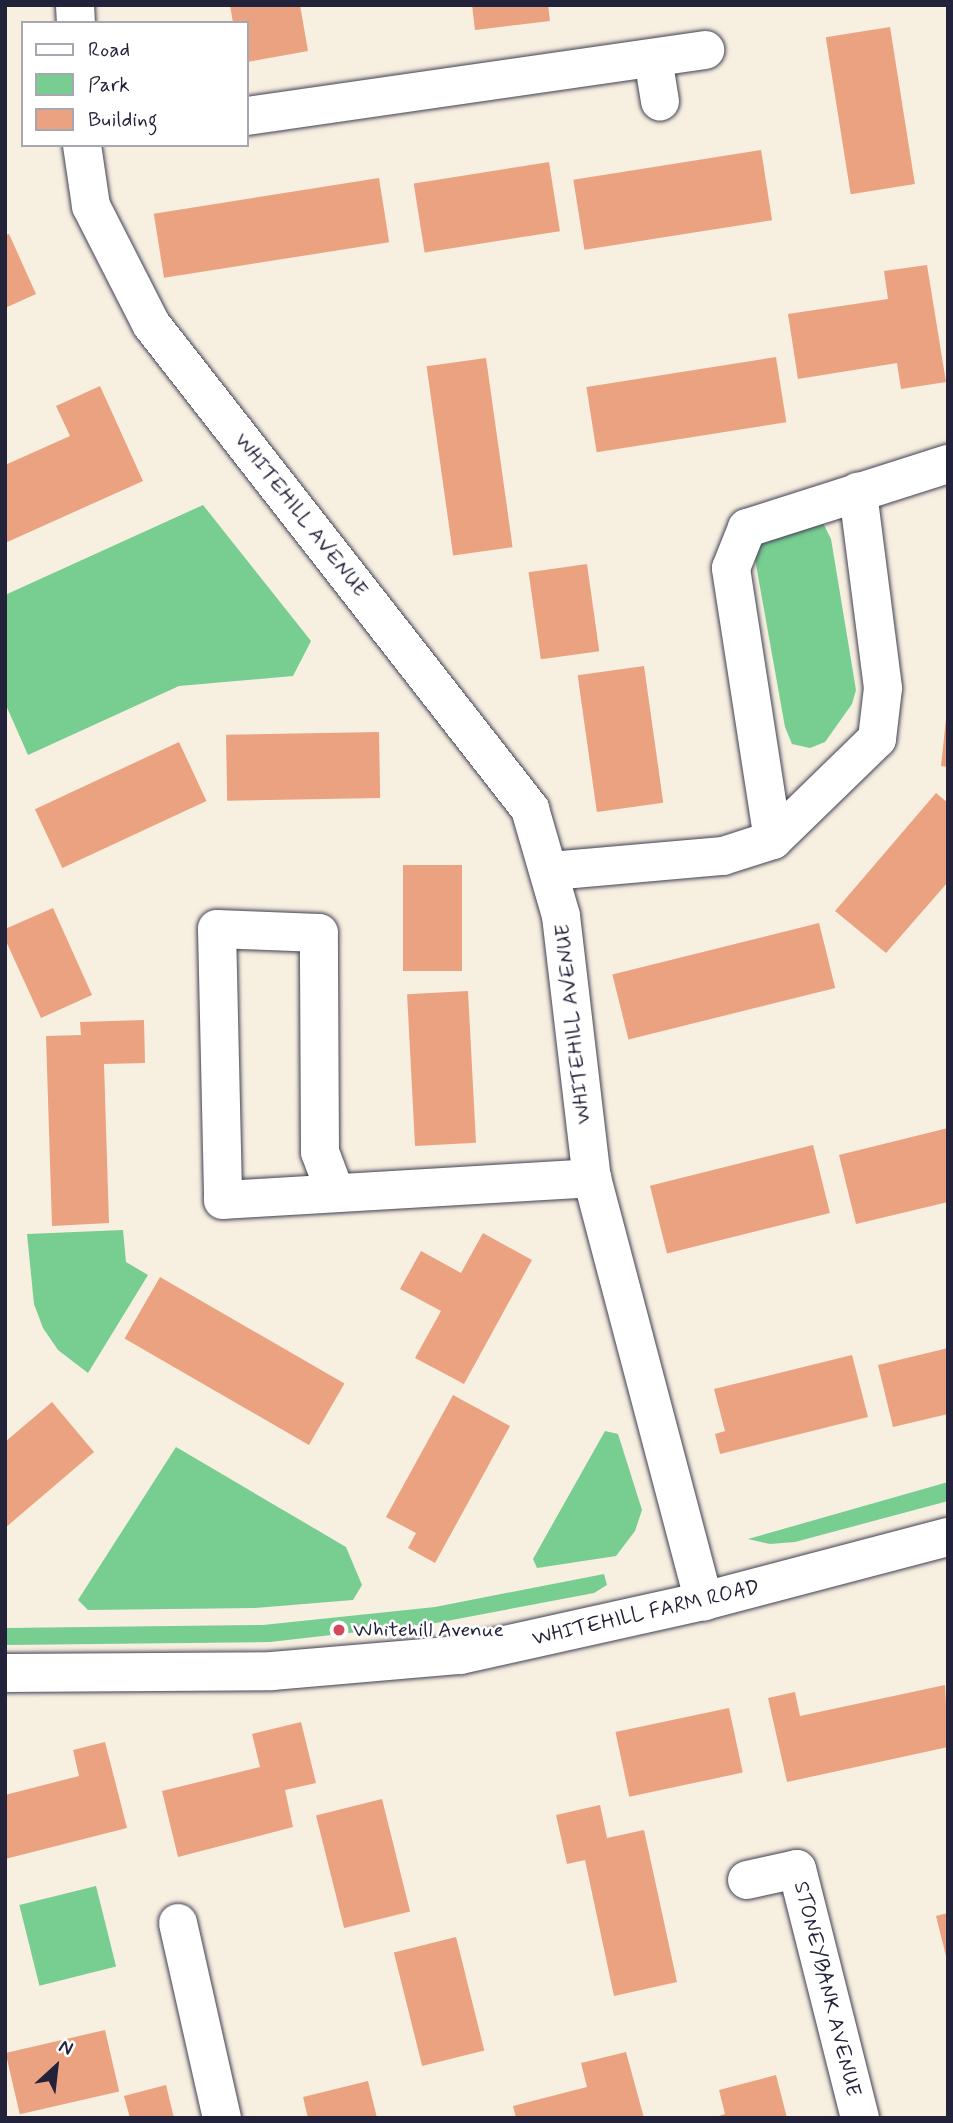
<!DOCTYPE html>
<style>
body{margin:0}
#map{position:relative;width:953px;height:2123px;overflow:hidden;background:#f7efe0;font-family:Mynerve,sans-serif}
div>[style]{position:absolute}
.green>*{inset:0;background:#78cd91;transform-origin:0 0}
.building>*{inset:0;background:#eba281;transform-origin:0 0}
.roads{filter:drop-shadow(0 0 2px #424154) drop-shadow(0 0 2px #424154)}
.minor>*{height:38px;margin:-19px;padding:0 19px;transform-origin:19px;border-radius:19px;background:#fff}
.dots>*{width:19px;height:19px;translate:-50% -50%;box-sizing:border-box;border:4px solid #fff;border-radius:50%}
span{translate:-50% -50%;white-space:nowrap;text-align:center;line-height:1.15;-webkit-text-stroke:5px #fff;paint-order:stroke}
.street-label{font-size:21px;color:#22223b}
.poi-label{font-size:21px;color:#22223b}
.left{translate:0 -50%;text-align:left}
.frame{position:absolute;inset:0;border:7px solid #22223b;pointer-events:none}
.legend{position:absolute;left:21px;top:21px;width:228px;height:126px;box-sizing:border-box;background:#fff;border:2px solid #a7a7b1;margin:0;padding:9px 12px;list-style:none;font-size:21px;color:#22223b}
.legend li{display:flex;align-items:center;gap:14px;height:35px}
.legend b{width:35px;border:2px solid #a7a7b1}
.north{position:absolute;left:21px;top:2032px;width:70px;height:70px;-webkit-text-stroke:5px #fff;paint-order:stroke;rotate:27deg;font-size:19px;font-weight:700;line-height:28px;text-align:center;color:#22223b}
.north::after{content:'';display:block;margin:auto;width:24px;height:32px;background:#22223b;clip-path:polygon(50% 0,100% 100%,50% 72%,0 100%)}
</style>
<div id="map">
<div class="green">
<div style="clip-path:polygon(203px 505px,311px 641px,293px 676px,179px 686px,28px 755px,5px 703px,5px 595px)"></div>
<div style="clip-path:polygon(823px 523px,831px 539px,856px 690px,852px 704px,825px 742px,810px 748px,792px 744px,785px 727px,755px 559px,763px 531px)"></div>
<div style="clip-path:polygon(123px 1230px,126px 1262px,148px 1275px,88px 1373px,58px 1350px,43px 1328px,34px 1304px,27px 1234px)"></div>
<div style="clip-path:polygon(605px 1431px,618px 1434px,642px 1510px,635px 1531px,616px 1556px,537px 1568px,533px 1559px)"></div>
<div style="clip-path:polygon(176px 1447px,346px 1547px,362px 1585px,353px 1600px,255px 1608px,88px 1610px,78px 1600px)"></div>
<div style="clip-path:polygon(948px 1482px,948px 1501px,795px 1542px,770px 1544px,748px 1539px)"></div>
<div style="clip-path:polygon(604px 1574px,607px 1585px,594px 1593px,436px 1623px,270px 1642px,5px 1645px,5px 1628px,263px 1625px,435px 1607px)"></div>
<div style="left:96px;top:1886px;width:83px;height:79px;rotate:76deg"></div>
</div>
<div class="building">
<div style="clip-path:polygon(230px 5px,300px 5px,308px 51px,247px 62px,247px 23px,233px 23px)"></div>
<div style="clip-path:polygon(472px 5px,548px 5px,550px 21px,475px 30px)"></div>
<div style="left:890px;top:27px;width:159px;height:65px;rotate:81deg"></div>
<div style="left:761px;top:150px;width:71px;height:190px;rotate:81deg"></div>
<div style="left:549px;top:162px;width:70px;height:137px;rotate:81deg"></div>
<div style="left:379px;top:178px;width:65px;height:228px;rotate:81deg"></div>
<div style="clip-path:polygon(9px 234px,36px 294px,5px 308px,5px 235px)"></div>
<div style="clip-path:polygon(927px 265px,946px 382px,901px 389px,897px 363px,798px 379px,788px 314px,888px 299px,884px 271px)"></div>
<div style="left:776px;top:357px;width:66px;height:192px;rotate:81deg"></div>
<div style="left:486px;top:358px;width:191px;height:60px;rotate:82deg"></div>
<div style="clip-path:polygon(100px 386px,143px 481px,5px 543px,5px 465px,70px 436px,56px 406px)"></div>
<div style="left:587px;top:564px;width:88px;height:59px;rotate:82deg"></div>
<div style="left:644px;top:666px;width:138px;height:67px;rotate:82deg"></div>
<div style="clip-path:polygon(946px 719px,948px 719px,948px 767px,941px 766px)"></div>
<div style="left:379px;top:732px;width:66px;height:153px;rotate:89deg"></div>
<div style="left:179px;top:742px;width:65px;height:159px;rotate:65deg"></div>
<div style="clip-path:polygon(936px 793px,948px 803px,948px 882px,886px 953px,835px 911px)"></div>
<div style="left:403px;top:865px;width:59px;height:106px"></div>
<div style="clip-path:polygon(53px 908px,92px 995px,41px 1018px,5px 939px,5px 929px)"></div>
<div style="left:819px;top:923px;width:67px;height:213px;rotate:76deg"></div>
<div style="left:468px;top:991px;width:152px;height:61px;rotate:87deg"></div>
<div style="clip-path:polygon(144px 1020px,145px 1063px,104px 1064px,109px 1223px,52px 1226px,46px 1036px,81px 1035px,80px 1022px)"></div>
<div style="clip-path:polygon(948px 1128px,948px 1202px,856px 1224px,839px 1155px)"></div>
<div style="left:813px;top:1145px;width:70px;height:168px;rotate:76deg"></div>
<div style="clip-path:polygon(483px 1233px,532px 1260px,464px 1384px,415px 1358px,441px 1311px,400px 1289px,421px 1251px,461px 1273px)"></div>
<div style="left:160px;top:1277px;width:213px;height:71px;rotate:30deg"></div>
<div style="clip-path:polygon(948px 1348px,948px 1414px,893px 1427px,878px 1365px)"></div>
<div style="clip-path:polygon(852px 1355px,868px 1417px,720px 1454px,715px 1434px,725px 1431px,714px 1389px)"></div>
<div style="clip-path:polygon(453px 1395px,510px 1426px,435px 1563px,408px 1548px,416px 1533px,386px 1517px)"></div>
<div style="clip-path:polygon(52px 1402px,94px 1452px,5px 1528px,5px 1442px)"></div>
<div style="clip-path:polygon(945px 1685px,948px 1747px,787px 1782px,768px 1698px,795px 1692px,800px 1716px)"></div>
<div style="left:729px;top:1708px;width:66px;height:116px;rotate:78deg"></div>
<div style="clip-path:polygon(301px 1722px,316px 1783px,285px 1790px,293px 1827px,178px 1857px,162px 1791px,260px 1767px,252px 1734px)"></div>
<div style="clip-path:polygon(105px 1742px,127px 1828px,5px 1859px,5px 1795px,79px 1776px,73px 1750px)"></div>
<div style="left:382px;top:1799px;width:116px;height:68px;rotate:76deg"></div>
<div style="clip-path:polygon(600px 1805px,607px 1838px,644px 1830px,677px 1982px,614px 1996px,585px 1860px,567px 1864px,556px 1815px)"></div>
<div style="clip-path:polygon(948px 1913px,948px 1960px,947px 1960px,936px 1916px)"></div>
<div style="left:456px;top:1937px;width:117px;height:64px;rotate:76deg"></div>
<div style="left:105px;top:2030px;width:63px;height:102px;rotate:77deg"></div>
<div style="clip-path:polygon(626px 2052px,644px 2118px,516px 2118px,513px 2106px,587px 2087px,581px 2063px)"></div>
<div style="clip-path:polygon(776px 2075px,787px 2118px,713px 2118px,725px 2114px,719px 2090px)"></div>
<div style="clip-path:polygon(368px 2081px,377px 2118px,308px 2118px,303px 2097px)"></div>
<div style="clip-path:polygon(166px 2085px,174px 2118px,130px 2118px,124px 2096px)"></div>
</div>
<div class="roads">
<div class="minor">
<div style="left:75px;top:5px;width:18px;rotate:87deg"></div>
<div style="left:653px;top:58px;width:44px;rotate:80.8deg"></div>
<div style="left:247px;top:116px;width:463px;rotate:-8.2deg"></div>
<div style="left:82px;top:145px;width:62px;rotate:81.6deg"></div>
<div style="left:91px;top:206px;width:132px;rotate:63deg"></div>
<div style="left:151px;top:324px;width:616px;rotate:51.99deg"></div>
<div style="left:530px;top:809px;width:111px;rotate:73.8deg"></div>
<div style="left:561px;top:916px;width:264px;rotate:83.3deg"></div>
<div style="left:592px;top:1178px;width:438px;rotate:75.2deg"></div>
<div style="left:773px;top:840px;width:145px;rotate:-44.2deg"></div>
<div style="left:877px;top:739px;width:51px;rotate:-83.3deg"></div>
<div style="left:883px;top:688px;width:198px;rotate:-97.3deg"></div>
<div style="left:551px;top:871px;width:173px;rotate:-5deg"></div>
<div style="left:723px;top:856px;width:52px;rotate:-17.7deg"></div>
<div style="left:773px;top:840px;width:275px;rotate:-98.8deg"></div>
<div style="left:731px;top:568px;width:43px;rotate:-68.2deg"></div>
<div style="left:747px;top:528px;width:211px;rotate:-17.7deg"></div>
<div style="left:335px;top:1192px;width:43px;rotate:-110.6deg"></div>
<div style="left:320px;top:1152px;width:219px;rotate:-90.3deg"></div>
<div style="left:319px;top:933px;width:102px;rotate:-177.8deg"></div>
<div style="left:217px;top:929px;width:271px;rotate:88.7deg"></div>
<div style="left:223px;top:1200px;width:370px;rotate:-3.4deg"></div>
<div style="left:5px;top:1673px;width:267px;rotate:-0.4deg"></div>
<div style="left:272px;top:1671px;width:189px;rotate:-4.9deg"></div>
<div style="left:460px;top:1655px;width:250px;rotate:-12.5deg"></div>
<div style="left:704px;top:1601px;width:252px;rotate:-14.7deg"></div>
<div style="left:747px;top:1880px;width:51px;rotate:-12.4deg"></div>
<div style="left:797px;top:1869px;width:257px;rotate:75.8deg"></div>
<div style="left:178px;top:1923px;width:200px;rotate:77.3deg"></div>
</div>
</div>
<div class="dots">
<div style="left:339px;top:1630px;background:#d1495b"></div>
</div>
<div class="street-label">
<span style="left:301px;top:515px;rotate:52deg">WHITEHILL AVENUE</span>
<span style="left:573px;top:1024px;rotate:-96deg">WHITEHILL AVENUE</span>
<span style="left:646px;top:1613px;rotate:-13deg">WHITEHILL FARM ROAD</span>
<span style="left:827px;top:1989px;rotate:76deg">STONEYBANK AVENUE</span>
</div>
<div class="poi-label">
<span class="left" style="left:353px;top:1630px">Whitehill Avenue</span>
</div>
<div class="frame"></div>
<ul class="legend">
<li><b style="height:9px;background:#fff"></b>Road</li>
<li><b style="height:19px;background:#78cd91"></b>Park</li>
<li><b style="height:19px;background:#eba281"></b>Building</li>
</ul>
<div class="north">N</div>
</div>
